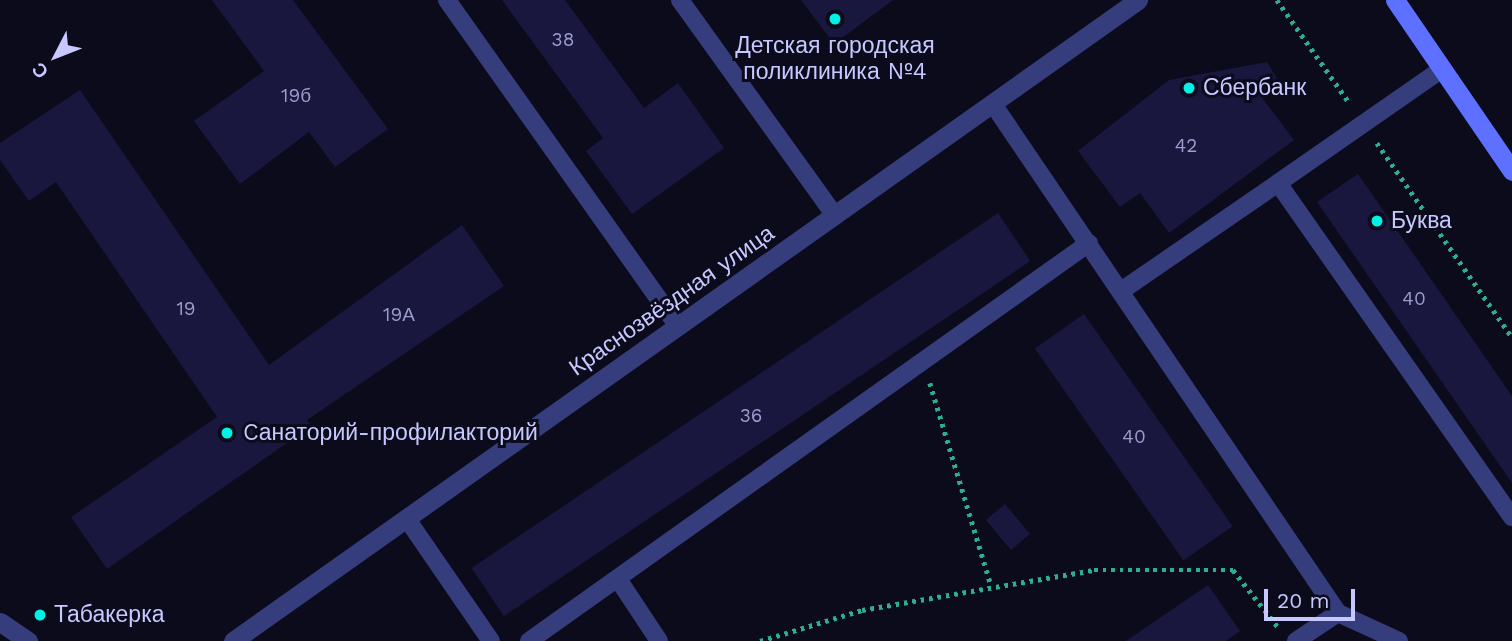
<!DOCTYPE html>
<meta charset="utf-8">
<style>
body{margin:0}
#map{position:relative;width:1512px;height:641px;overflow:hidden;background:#0b0b1c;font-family:"Work Sans",sans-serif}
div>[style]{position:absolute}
.building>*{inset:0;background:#19173d;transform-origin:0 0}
.path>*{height:4.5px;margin-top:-2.25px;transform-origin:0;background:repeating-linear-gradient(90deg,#2bae93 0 3.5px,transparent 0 8.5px)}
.service>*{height:18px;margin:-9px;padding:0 9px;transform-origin:9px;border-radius:9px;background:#353d7c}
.tertiary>*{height:19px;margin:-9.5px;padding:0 9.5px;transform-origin:9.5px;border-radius:9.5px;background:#353d7c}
.secondary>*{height:19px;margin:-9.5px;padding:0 9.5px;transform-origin:9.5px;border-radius:9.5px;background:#5d70ff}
.dots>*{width:19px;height:19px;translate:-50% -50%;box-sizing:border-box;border:4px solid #0b0b1c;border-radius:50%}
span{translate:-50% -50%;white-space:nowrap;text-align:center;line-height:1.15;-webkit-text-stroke:6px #0b0b1c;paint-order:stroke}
.number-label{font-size:19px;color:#9b9cce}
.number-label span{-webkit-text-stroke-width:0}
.poi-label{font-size:23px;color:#c6c8ff}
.left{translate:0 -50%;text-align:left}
.street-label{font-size:23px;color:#c6c8ff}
.north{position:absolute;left:21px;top:21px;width:70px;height:70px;-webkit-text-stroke:5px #0b0b1c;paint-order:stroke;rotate:228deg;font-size:19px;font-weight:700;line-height:28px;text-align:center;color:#c6c8ff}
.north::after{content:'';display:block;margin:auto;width:24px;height:32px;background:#c6c8ff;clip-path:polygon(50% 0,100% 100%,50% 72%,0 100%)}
.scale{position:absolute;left:1264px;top:589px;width:91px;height:32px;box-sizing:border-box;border:4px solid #c6c8ff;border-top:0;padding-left:9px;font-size:21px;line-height:24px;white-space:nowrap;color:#c6c8ff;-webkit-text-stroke:5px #0b0b1c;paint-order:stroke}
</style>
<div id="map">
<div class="building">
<div style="clip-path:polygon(212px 0,293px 0,388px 129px,335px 167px,309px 132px,240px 184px,194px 121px,264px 71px)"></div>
<div style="clip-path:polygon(502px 0,565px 0,644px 108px,678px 83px,724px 148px,632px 214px,586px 151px,603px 138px)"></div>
<div style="clip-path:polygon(801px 0,893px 0,834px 44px)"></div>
<div style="clip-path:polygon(1267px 62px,1281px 85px,1263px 99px,1294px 140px,1169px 233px,1140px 193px,1120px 207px,1078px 151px,1169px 80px)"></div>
<div style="clip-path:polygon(80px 90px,269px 365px,462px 225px,504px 286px,307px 420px,311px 426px,107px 569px,71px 517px,217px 417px,56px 182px,29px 201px,0 160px,0 143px)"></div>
<div style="clip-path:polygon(1358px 174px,1512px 396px,1512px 483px,1317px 202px)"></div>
<div style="left:998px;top:213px;width:58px;height:635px;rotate:56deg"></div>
<div style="left:1084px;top:314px;width:259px;height:60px;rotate:55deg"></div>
<div style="left:1005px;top:504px;width:39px;height:25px;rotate:50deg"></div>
<div style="clip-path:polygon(1208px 585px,1240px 631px,1226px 641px,1126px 641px)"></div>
</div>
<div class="path">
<div style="left:1277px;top:0;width:127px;rotate:54.9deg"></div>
<div style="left:1377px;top:143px;width:236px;rotate:55.2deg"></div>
<div style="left:930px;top:383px;width:211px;rotate:73.2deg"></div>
<div style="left:760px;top:641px;width:107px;rotate:-16.9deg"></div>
<div style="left:862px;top:610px;width:235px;rotate:-9.8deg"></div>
<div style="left:1094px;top:570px;width:139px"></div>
<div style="left:1233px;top:570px;width:73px;rotate:51.7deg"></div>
</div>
<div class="service">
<div style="left:447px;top:0;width:400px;rotate:54.7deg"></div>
<div style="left:680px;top:0;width:266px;rotate:54.3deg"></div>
<div style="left:993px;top:104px;width:615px;rotate:55.87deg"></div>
<div style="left:1338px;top:613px;width:67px;rotate:24.7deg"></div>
<div style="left:1278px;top:183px;width:200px;rotate:-34.8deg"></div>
<div style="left:1121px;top:291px;width:191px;rotate:-34.5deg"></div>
<div style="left:1278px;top:183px;width:408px;rotate:55deg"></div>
<div style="left:407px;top:519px;width:148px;rotate:55.5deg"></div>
<div style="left:618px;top:579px;width:74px;rotate:56.5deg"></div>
<div style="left:529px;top:641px;width:687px;rotate:-35.4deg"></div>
<div style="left:1296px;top:641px;width:50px;rotate:-33.7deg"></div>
</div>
<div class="tertiary">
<div style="left:0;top:622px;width:34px;rotate:34deg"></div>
<div style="left:233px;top:641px;width:1109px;rotate:-35.31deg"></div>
</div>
<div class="secondary">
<div style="left:1395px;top:0;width:207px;rotate:55.6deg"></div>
</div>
<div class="dots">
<div style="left:835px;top:19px;background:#00f1e6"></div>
<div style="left:1189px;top:88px;background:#00f1e6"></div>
<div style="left:1377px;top:221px;background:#00f1e6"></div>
<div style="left:227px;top:433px;background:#00f1e6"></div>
<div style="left:40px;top:615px;background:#00f1e6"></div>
</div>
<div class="number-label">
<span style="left:563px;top:40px">38</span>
<span style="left:296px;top:96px">19б</span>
<span style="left:1186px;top:146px">42</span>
<span style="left:1414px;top:299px">40</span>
<span style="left:186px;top:309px">19</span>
<span style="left:399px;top:315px">19А</span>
<span style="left:751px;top:416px">36</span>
<span style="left:1134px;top:437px">40</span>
</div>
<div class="poi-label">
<span style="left:835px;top:59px">Детская городская<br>поликлиника №4</span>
<span class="left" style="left:1203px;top:88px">Сбербанк</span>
<span class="left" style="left:1391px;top:221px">Буква</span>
<span class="left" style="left:243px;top:433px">Cанаторий-профилакторий</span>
<span class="left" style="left:54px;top:615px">Табакерка</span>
</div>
<div class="street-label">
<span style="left:672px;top:301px;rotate:-35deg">Краснозвёздная улица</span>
</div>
<div class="north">С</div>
<div class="scale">20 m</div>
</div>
